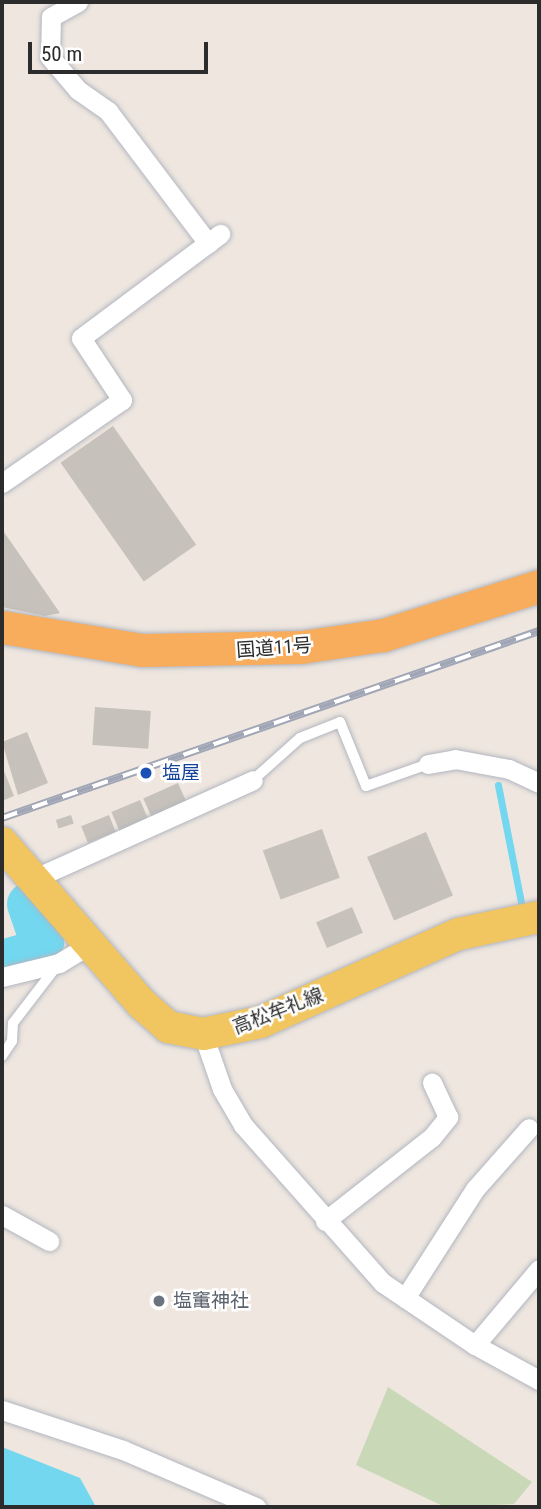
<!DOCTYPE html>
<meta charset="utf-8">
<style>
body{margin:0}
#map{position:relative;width:541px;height:1509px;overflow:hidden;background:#eee6df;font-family:"Roboto Condensed","Noto Sans JP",sans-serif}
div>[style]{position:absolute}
.cemetery>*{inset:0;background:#c9d8b6}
.water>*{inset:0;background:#72d7ef}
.stream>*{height:7px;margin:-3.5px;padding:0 3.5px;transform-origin:3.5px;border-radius:3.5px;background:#72d7ef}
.river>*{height:44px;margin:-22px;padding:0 22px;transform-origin:22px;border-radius:22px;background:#72d7ef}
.building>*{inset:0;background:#c6c1ba;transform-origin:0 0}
.roads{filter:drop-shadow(0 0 2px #b2b6c0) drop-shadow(0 0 2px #b2b6c0)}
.service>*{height:10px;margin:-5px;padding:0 5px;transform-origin:5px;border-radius:5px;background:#fff}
.minor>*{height:19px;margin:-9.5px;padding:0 9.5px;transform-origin:9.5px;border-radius:9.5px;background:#fff}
.primary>*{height:32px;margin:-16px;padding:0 16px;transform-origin:16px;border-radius:16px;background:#f1c560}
.trunk>*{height:33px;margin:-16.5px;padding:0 16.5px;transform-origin:16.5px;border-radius:16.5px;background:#f8ad5c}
.rail>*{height:8px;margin-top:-4px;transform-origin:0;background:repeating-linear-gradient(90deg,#fff 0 16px,#a1a6b6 0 32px);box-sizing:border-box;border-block:2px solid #a1a6b6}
.dots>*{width:19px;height:19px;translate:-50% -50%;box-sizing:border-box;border:4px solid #fff;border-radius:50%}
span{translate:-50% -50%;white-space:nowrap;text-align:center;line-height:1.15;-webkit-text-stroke:5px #fff;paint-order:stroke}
.street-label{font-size:19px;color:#2c2c2c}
.transit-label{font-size:19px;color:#164399}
.left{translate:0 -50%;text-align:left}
.worship-label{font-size:19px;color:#5b616d}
.frame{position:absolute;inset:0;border:4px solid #2c2c2c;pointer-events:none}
.scale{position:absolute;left:28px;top:42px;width:180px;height:32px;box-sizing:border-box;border:4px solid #2c2c2c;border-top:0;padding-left:9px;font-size:21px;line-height:24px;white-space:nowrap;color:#2c2c2c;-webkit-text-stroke:5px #fff;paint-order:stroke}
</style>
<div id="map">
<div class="cemetery">
<div style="clip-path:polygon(388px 1387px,532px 1482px,514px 1504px,445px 1507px,356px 1465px)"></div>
</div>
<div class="water">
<div style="clip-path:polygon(2px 1447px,80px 1478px,96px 1507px,2px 1507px)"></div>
</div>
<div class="stream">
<div style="left:498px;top:785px;width:124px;rotate:78.9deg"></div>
</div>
<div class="river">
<div style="left:2px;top:962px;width:33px;rotate:-16deg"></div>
<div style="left:34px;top:953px;width:14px;rotate:-54deg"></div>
<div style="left:42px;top:942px;width:40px;rotate:-108.9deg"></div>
</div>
<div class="building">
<div style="left:113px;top:426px;width:145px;height:64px;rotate:55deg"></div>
<div style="clip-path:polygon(4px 532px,60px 613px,45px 616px,2px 607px)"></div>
<div style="left:95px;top:707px;width:56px;height:38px;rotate:4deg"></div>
<div style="clip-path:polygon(27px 732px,48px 783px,18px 795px,2px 742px)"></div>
<div style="clip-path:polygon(2px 766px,14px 796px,2px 801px)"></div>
<div style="left:178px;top:783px;width:20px;height:38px;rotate:66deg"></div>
<div style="left:140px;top:800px;width:21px;height:31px;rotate:67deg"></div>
<div style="left:71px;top:815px;width:9px;height:16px;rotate:72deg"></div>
<div style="left:109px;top:815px;width:18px;height:30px;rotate:68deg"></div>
<div style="left:322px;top:829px;width:52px;height:63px;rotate:70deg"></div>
<div style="left:426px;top:832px;width:69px;height:64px;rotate:67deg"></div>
<div style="left:352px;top:907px;width:28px;height:39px;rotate:67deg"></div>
</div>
<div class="roads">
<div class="service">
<div style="left:253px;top:780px;width:63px;rotate:-41.8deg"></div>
<div style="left:300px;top:738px;width:43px;rotate:-21.8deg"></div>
<div style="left:340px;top:722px;width:69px;rotate:67.9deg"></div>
<div style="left:366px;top:786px;width:66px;rotate:-19.5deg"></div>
<div style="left:2px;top:1056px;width:18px;rotate:-56deg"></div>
<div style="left:12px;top:1041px;width:18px;rotate:-87deg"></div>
<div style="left:13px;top:1023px;width:71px;rotate:-52.5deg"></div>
</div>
<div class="minor">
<div style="left:78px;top:2px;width:31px;rotate:151deg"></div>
<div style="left:51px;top:17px;width:40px;rotate:91.4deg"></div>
<div style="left:50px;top:57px;width:43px;rotate:49.7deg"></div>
<div style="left:78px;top:90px;width:37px;rotate:35deg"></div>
<div style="left:108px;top:111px;width:166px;rotate:52.9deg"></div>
<div style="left:2px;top:483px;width:146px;rotate:-34.7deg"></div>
<div style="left:122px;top:400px;width:74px;rotate:-123.5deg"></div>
<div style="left:81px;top:338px;width:174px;rotate:-36.8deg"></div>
<div style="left:428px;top:764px;width:27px;rotate:-10deg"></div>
<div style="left:455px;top:759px;width:55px;rotate:10.5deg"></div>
<div style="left:509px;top:769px;width:33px;rotate:25deg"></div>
<div style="left:31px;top:880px;width:243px;rotate:-24.2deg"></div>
<div style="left:2px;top:977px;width:59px;rotate:-13.8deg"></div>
<div style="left:59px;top:963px;width:35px;rotate:-31deg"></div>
<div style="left:203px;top:1034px;width:58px;rotate:70.9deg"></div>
<div style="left:222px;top:1089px;width:42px;rotate:59.7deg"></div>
<div style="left:243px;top:1125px;width:211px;rotate:48.5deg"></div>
<div style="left:383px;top:1283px;width:111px;rotate:34deg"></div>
<div style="left:475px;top:1345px;width:73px;rotate:28.7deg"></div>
<div style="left:2px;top:1215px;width:54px;rotate:29deg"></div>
<div style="left:325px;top:1221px;width:136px;rotate:-38.1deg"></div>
<div style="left:432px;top:1137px;width:26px;rotate:-51deg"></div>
<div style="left:448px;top:1117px;width:38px;rotate:-115deg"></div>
<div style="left:405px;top:1298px;width:130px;rotate:-57.3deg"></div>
<div style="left:475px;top:1189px;width:81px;rotate:-48.5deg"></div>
<div style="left:475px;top:1345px;width:99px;rotate:-49.9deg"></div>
<div style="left:2px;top:1410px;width:127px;rotate:18.3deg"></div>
<div style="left:123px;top:1450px;width:145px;rotate:23.2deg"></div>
</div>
<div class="primary">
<div style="left:2px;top:843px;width:213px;rotate:49deg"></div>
<div style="left:142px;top:1004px;width:35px;rotate:41deg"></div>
<div style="left:168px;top:1027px;width:36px;rotate:11deg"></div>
<div style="left:203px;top:1034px;width:59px;rotate:-11.7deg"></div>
<div style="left:261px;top:1022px;width:217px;rotate:-24deg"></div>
<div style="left:459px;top:934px;width:82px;rotate:-12deg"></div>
</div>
<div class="trunk">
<div style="left:2px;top:627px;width:142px;rotate:9.3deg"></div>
<div style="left:142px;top:650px;width:159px;rotate:-1.1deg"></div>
<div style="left:301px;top:647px;width:83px;rotate:-8.3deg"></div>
<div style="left:383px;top:635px;width:164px;rotate:-17.4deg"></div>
</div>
</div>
<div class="rail">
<div style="left:2px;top:818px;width:569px;rotate:-19.2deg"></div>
</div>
<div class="dots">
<div style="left:146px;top:773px;background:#1a4fb4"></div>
<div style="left:159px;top:1301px;background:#6b7280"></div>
</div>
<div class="street-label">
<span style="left:274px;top:648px;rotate:-4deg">国道11号</span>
<span style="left:278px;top:1011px;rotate:-21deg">高松牟礼線</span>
</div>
<div class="transit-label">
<span class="left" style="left:162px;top:773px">塩屋</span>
</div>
<div class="worship-label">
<span class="left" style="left:173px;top:1301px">塩竃神社</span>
</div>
<div class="frame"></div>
<div class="scale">50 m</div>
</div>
